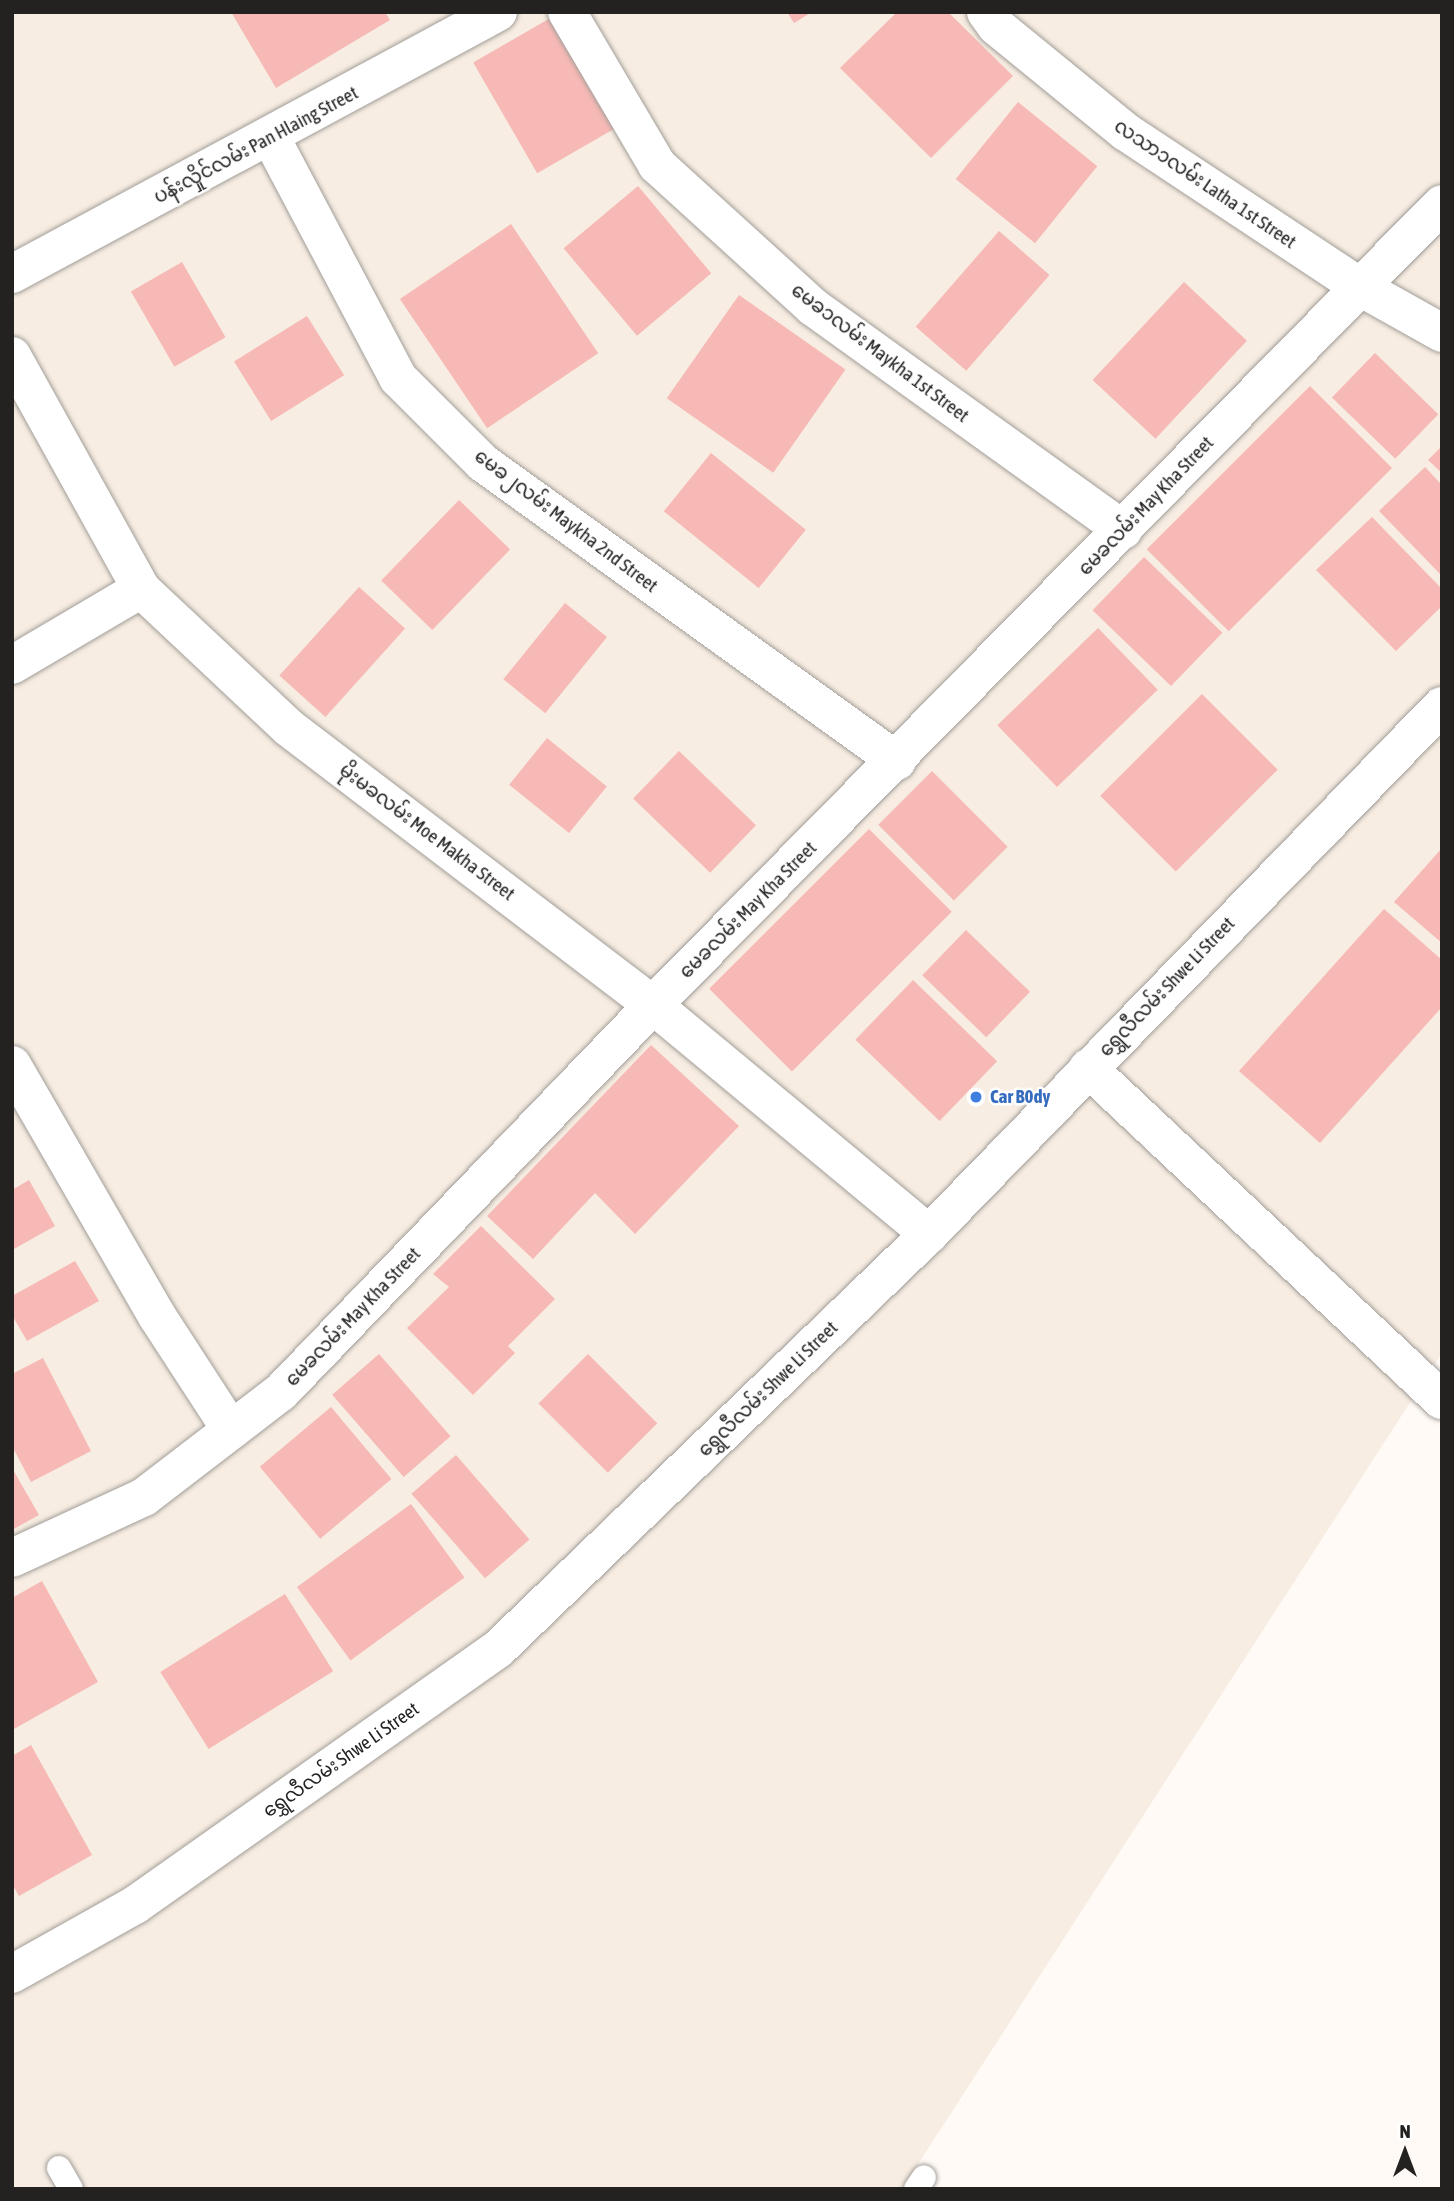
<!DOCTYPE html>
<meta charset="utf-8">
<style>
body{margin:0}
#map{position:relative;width:1454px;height:2201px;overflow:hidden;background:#fffaf5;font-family:"Asap Condensed","Noto Sans Myanmar",sans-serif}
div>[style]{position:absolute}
.built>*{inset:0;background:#f7ede2}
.building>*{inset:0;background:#f7b9b5;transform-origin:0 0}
.roads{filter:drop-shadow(0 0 2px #a29e99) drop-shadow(0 0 2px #a29e99)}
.service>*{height:24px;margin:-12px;padding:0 12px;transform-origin:12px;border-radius:12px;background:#fff}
.minor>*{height:38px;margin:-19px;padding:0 19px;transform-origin:19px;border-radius:19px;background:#fff}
.dots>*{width:19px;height:19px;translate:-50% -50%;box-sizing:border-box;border:4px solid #fff;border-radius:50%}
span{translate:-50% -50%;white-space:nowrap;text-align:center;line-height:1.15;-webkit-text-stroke:5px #fff;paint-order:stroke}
.street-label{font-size:19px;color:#242221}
.shop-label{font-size:19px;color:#366cbe;font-weight:700}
.left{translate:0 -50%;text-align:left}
.frame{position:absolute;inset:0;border:14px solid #242221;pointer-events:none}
.north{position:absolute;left:1370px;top:2117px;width:70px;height:70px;-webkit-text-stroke:5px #fff;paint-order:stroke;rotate:0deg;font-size:19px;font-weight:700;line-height:28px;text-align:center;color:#242221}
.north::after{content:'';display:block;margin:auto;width:24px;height:32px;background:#242221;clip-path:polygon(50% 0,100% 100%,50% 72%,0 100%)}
</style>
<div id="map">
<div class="built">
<div style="clip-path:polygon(12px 12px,1442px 12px,1442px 1353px,902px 2189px,12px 2189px)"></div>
</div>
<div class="building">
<div style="clip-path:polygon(231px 12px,385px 12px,390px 20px,276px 88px)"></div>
<div style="clip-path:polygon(787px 12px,812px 12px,794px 23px)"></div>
<div style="clip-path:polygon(897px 12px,948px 12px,1013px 76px,931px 158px,840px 68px)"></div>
<div style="left:552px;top:17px;width:128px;height:91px;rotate:60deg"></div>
<div style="left:1018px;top:102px;width:102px;height:99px;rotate:39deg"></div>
<div style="left:638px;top:186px;width:114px;height:97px;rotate:50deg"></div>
<div style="left:511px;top:224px;width:156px;height:134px;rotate:56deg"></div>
<div style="left:999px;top:231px;width:67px;height:127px;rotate:41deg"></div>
<div style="left:182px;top:262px;width:87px;height:59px;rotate:60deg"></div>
<div style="left:1184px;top:282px;width:86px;height:134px;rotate:43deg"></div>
<div style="left:739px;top:295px;width:130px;height:126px;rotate:35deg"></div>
<div style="left:307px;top:316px;width:70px;height:86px;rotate:58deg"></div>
<div style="left:1375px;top:353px;width:88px;height:62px;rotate:44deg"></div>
<div style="left:1310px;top:386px;width:116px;height:231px;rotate:45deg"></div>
<div style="clip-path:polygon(1442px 446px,1442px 473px,1428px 460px)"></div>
<div style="left:711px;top:453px;width:122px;height:75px;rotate:39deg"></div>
<div style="clip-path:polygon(1425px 467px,1442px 485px,1442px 576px,1379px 511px)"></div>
<div style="left:459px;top:500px;width:71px;height:112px;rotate:44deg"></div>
<div style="clip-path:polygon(1372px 517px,1442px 589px,1442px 606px,1396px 651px,1316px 570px)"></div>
<div style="left:1144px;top:557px;width:109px;height:74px;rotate:44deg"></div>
<div style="left:359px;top:587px;width:62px;height:119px;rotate:42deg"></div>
<div style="left:565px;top:603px;width:54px;height:98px;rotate:39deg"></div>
<div style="left:1098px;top:628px;width:86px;height:140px;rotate:46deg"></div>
<div style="left:1202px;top:694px;width:107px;height:144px;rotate:45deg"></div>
<div style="left:547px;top:738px;width:77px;height:60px;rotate:39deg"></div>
<div style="left:679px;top:751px;width:107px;height:66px;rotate:44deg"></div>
<div style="left:932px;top:771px;width:107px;height:76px;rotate:45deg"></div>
<div style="left:869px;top:829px;width:117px;height:226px;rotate:45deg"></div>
<div style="clip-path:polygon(1442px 848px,1442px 943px,1394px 902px)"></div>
<div style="clip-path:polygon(1384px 909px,1442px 960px,1442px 1007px,1320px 1143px,1239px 1071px)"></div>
<div style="left:966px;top:930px;width:89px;height:63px;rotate:44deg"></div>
<div style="left:913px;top:980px;width:117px;height:83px;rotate:44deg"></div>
<div style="clip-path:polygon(651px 1045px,739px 1126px,635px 1234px,595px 1193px,533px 1259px,487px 1216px)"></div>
<div style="clip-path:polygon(29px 1180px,55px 1226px,12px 1250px,12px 1190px)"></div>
<div style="clip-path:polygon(481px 1226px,555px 1299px,508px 1346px,515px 1353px,473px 1395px,407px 1328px,449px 1287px,433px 1274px)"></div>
<div style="clip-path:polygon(75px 1261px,99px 1301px,27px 1341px,12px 1315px,12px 1296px)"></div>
<div style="left:379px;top:1354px;width:109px;height:62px;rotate:49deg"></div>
<div style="left:588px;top:1354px;width:98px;height:70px;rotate:45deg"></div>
<div style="clip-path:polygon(43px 1358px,91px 1451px,31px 1482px,12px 1446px,12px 1374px)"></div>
<div style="left:331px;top:1407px;width:94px;height:93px;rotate:50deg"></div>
<div style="left:456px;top:1455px;width:112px;height:59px;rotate:49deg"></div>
<div style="clip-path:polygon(12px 1468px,39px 1515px,12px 1530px)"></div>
<div style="left:411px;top:1504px;width:91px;height:141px;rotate:54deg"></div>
<div style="clip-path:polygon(42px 1581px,98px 1682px,12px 1730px,12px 1598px)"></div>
<div style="left:285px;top:1594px;width:91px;height:147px;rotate:58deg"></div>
<div style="clip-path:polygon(31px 1745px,92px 1855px,19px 1896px,12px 1884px,12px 1756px)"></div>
</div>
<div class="roads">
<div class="service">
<div style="left:59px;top:2168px;width:24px;rotate:60deg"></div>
<div style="left:916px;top:2189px;width:14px;rotate:-56deg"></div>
</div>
<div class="minor">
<div style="left:567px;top:12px;width:178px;rotate:59.5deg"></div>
<div style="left:657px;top:165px;width:211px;rotate:42.3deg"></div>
<div style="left:813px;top:307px;width:382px;rotate:35.7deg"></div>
<div style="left:986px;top:12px;width:17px;rotate:54deg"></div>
<div style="left:996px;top:26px;width:168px;rotate:39.2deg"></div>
<div style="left:1126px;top:132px;width:281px;rotate:33.5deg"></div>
<div style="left:1360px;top:287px;width:94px;rotate:29.3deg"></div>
<div style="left:271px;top:138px;width:272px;rotate:62.1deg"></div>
<div style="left:398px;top:378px;width:120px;rotate:45deg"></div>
<div style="left:483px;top:463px;width:510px;rotate:35.75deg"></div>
<div style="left:12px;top:274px;width:552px;rotate:-28.33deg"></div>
<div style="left:12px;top:356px;width:266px;rotate:61deg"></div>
<div style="left:141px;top:589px;width:203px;rotate:43.2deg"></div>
<div style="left:289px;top:728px;width:457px;rotate:37.3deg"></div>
<div style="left:653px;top:1005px;width:359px;rotate:39.7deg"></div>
<div style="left:12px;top:665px;width:150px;rotate:-30.5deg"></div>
<div style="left:12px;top:1065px;width:290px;rotate:60deg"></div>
<div style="left:157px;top:1316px;width:136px;rotate:57deg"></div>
<div style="left:1088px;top:1068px;width:485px;rotate:43.2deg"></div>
<div style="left:12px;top:1558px;width:145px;rotate:-24.8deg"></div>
<div style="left:144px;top:1497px;width:173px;rotate:-37.5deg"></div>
<div style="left:281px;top:1392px;width:537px;rotate:-46.13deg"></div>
<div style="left:653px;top:1005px;width:1124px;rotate:-45.43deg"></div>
<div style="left:12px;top:1974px;width:141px;rotate:-29.3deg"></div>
<div style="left:135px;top:1905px;width:444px;rotate:-35.2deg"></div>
<div style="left:498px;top:1649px;width:598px;rotate:-43.92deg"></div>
<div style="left:929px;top:1234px;width:736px;rotate:-45.83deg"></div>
</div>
</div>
<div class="dots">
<div style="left:976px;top:1097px;background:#3f7fe0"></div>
</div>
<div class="street-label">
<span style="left:256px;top:145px;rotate:-28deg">ပန်းလှိုင်လမ်း Pan Hlaing Street</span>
<span style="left:1205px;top:184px;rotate:34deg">လသာ၁လမ်း Latha 1st Street</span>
<span style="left:880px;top:353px;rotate:37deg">မေခ၁လမ်း Maykha 1st Street</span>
<span style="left:1146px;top:506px;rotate:-46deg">မေခလမ်း May Kha Street</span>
<span style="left:566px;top:521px;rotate:37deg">မေခ၂လမ်း Maykha 2nd Street</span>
<span style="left:427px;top:832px;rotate:37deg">မိုးမခလမ်း Moe Makha Street</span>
<span style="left:748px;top:910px;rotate:-45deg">မေခလမ်း May Kha Street</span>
<span style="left:1167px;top:987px;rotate:-46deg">ရွှေလီလမ်း Shwe Li Street</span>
<span style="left:353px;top:1317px;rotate:-46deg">မေခလမ်း May Kha Street</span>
<span style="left:768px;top:1389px;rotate:-44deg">ရွှေလီလမ်း Shwe Li Street</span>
<span style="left:341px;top:1760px;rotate:-35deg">ရွှေလီလမ်း Shwe Li Street</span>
</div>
<div class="shop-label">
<span class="left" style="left:990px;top:1097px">Car B0dy</span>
</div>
<div class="frame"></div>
<div class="north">N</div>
</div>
